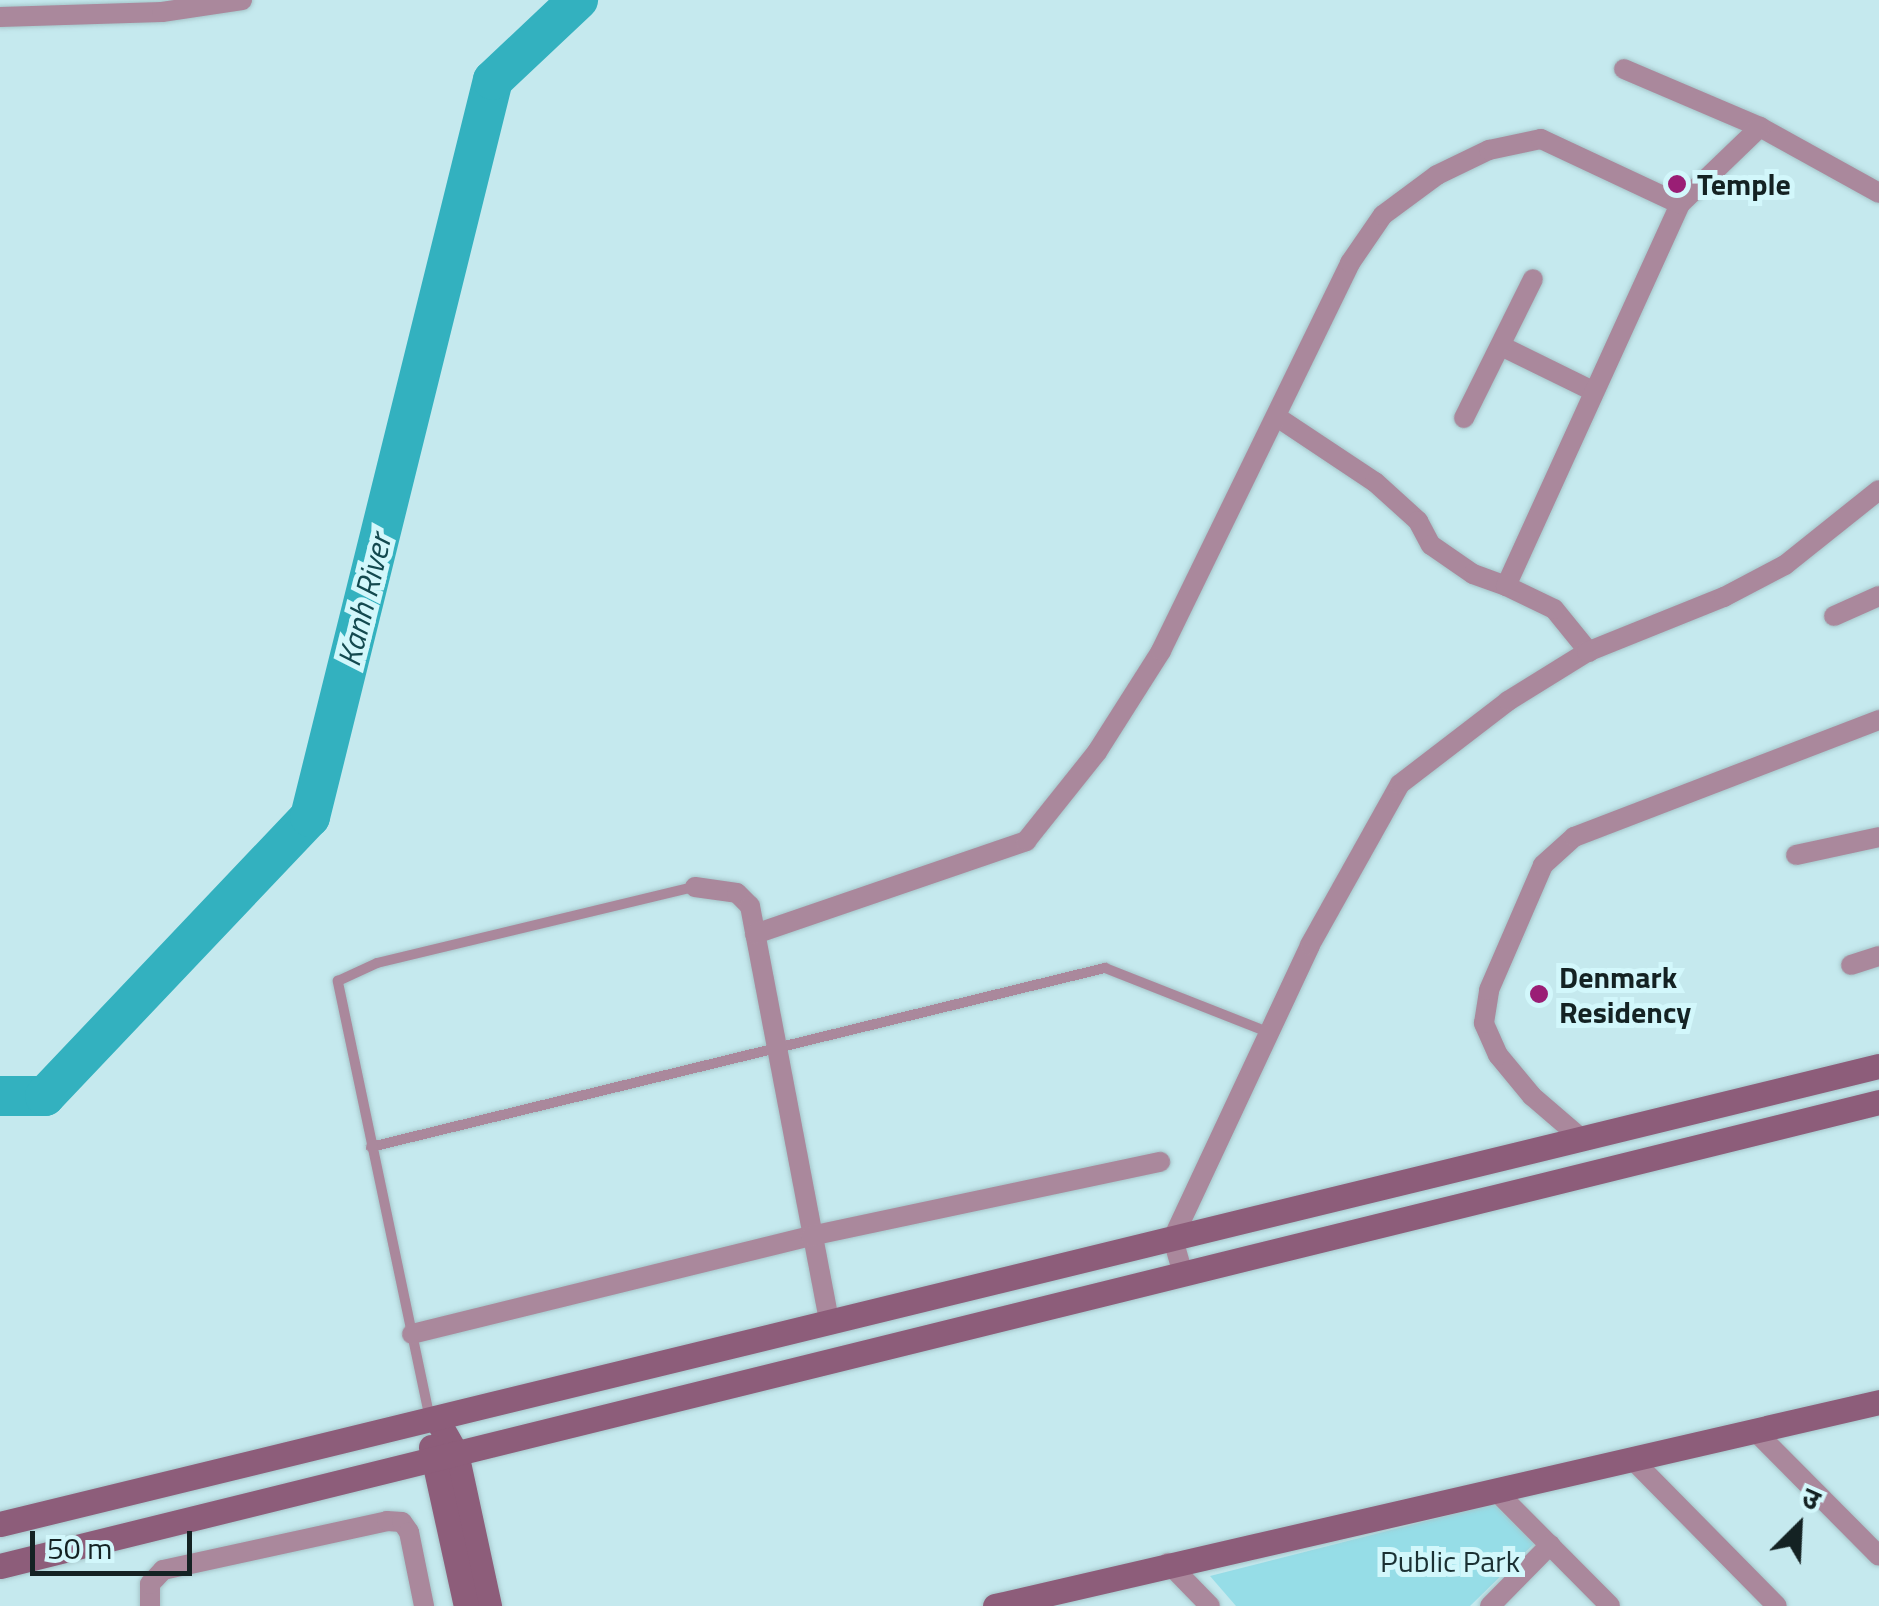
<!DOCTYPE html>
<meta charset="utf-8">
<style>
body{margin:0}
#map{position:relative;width:1879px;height:1606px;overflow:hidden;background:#c5e9ee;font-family:"Titillium Web","Noto Sans Devanagari",sans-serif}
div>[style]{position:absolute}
.green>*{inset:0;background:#96dde7}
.river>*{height:40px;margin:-20px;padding:0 20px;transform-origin:20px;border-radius:20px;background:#33b1bf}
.roads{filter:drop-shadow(0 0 2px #a5c5c9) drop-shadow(0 0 2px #a5c5c9)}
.lane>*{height:10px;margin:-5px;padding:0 5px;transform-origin:5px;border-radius:5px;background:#aa889c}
.street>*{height:20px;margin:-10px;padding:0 10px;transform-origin:10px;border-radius:10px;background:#aa889c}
.secondary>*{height:25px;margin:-12.5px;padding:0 12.5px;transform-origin:12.5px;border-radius:12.5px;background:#8d5d7a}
.dots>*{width:28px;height:28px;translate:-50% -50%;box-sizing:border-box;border:5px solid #d2f7fb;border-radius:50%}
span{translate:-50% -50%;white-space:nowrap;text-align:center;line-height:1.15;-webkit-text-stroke:10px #d2f7fb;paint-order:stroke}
.poi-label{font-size:30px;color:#142223;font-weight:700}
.left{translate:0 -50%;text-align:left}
.park-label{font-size:30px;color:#1b3033}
.water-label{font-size:32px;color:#13494f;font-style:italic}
.north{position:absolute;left:1749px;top:1476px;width:100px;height:100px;-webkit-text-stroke:8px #d2f7fb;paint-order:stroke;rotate:24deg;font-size:28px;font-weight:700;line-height:40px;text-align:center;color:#142223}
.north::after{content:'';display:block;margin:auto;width:35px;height:45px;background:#142223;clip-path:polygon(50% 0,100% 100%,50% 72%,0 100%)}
.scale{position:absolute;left:30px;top:1531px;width:162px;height:45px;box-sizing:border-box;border:5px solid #142223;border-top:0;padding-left:12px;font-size:30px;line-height:35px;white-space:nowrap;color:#142223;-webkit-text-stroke:8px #d2f7fb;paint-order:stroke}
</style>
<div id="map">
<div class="green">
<div style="clip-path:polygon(1497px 1503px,1539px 1539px,1470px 1606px,1236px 1606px,1210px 1576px)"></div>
</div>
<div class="river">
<div style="left:0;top:1096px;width:45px"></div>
<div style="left:45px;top:1096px;width:385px;rotate:-46.5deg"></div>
<div style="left:310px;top:817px;width:759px;rotate:-76.06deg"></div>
<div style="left:493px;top:80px;width:117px;rotate:-43.3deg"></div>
</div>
<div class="roads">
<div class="lane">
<div style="left:371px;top:1147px;width:756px;rotate:-13.71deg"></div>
<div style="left:1105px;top:968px;width:177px;rotate:21.5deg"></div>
<div style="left:430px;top:1419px;width:448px;rotate:-101.9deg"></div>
<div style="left:338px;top:981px;width:43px;rotate:-24.8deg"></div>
<div style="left:377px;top:963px;width:326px;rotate:-13.5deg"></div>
</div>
<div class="street">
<div style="left:0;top:17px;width:162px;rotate:-1.8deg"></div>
<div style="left:162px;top:12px;width:81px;rotate:-8.5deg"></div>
<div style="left:1624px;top:69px;width:148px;rotate:23.1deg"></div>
<div style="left:1760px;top:127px;width:136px;rotate:29deg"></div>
<div style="left:1501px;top:346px;width:100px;rotate:26.1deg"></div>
<div style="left:1277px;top:417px;width:118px;rotate:33.6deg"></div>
<div style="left:1375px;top:482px;width:58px;rotate:42.2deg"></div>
<div style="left:1418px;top:521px;width:27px;rotate:62deg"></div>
<div style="left:1431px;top:545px;width:51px;rotate:34.6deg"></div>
<div style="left:1473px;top:574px;width:35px;rotate:20deg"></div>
<div style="left:1464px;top:418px;width:155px;rotate:-63.6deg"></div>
<div style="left:1834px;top:616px;width:49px;rotate:-24deg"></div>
<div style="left:1589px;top:652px;width:55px;rotate:-129.1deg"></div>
<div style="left:1554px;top:609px;width:53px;rotate:-154.4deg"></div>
<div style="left:1506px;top:586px;width:420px;rotate:-65.5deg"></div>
<div style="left:1680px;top:204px;width:111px;rotate:-43.9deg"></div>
<div style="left:1796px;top:855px;width:85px;rotate:-12.2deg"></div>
<div style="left:695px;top:887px;width:42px;rotate:8.1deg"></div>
<div style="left:737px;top:893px;width:18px;rotate:45deg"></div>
<div style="left:750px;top:906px;width:423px;rotate:79.2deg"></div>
<div style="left:755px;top:934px;width:287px;rotate:-18.9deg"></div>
<div style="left:1026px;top:841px;width:114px;rotate:-51.4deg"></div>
<div style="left:1097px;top:752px;width:120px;rotate:-57.6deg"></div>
<div style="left:1161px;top:651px;width:432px;rotate:-64deg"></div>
<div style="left:1350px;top:263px;width:58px;rotate:-55.5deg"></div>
<div style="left:1383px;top:215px;width:67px;rotate:-36.5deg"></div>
<div style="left:1437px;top:175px;width:58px;rotate:-25.7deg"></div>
<div style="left:1489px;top:150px;width:53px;rotate:-11.9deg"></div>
<div style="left:1541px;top:139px;width:153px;rotate:25.1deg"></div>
<div style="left:1851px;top:965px;width:29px;rotate:-18deg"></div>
<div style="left:1582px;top:1139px;width:66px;rotate:-139.3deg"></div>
<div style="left:1532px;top:1096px;width:53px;rotate:-129.7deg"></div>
<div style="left:1498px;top:1055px;width:35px;rotate:-114deg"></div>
<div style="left:1484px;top:1023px;width:33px;rotate:-81deg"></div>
<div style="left:1489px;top:990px;width:136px;rotate:-66.6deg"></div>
<div style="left:1543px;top:865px;width:42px;rotate:-42.1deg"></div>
<div style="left:1574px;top:837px;width:327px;rotate:-21deg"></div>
<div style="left:1183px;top:1274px;width:37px;rotate:-106deg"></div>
<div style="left:1173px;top:1238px;width:323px;rotate:-64.9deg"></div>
<div style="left:1310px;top:945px;width:184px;rotate:-60.8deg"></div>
<div style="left:1400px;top:784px;width:136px;rotate:-37.5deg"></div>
<div style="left:1508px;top:701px;width:93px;rotate:-31.8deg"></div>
<div style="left:1587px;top:652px;width:148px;rotate:-21.9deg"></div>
<div style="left:1724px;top:597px;width:69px;rotate:-27.7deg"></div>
<div style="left:1785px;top:565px;width:120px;rotate:-38.6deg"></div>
<div style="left:412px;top:1334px;width:411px;rotate:-13.8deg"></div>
<div style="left:811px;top:1236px;width:357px;rotate:-12deg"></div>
<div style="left:1754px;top:1430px;width:177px;rotate:45.2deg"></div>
<div style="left:1632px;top:1459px;width:206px;rotate:45.4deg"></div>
<div style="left:1495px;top:1490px;width:163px;rotate:45.2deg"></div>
<div style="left:1168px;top:1563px;width:60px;rotate:45.7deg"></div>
<div style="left:150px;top:1606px;width:22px;rotate:-90deg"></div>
<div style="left:150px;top:1584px;width:19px;rotate:-47deg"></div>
<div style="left:163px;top:1570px;width:229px;rotate:-12.3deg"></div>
<div style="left:387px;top:1521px;width:15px;rotate:4deg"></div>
<div style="left:402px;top:1522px;width:12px;rotate:55deg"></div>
<div style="left:409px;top:1532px;width:76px;rotate:78.5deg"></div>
<div style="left:1490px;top:1606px;width:86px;rotate:-45.5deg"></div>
</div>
<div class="secondary">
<div style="left:436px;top:1418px;width:40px;rotate:60.3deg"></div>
<div style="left:456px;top:1453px;width:157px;rotate:77.8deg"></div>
<div style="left:431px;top:1447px;width:163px;rotate:77.6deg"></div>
<div style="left:0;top:1524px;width:1934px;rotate:-13.7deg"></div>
<div style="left:0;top:1566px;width:1935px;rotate:-13.87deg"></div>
<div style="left:995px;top:1606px;width:907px;rotate:-12.99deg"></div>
</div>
</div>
<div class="dots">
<div style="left:1677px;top:184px;background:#9a1e75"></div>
<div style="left:1539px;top:994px;background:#9a1e75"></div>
</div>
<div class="poi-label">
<span class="left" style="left:1697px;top:184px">Temple</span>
<span class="left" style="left:1559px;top:994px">Denmark<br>Residency</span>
</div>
<div class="park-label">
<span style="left:1450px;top:1561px">Public Park</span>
</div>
<div class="water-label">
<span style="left:364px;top:600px;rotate:-76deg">Kanh River</span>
</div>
<div class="north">उ</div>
<div class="scale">50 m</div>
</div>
